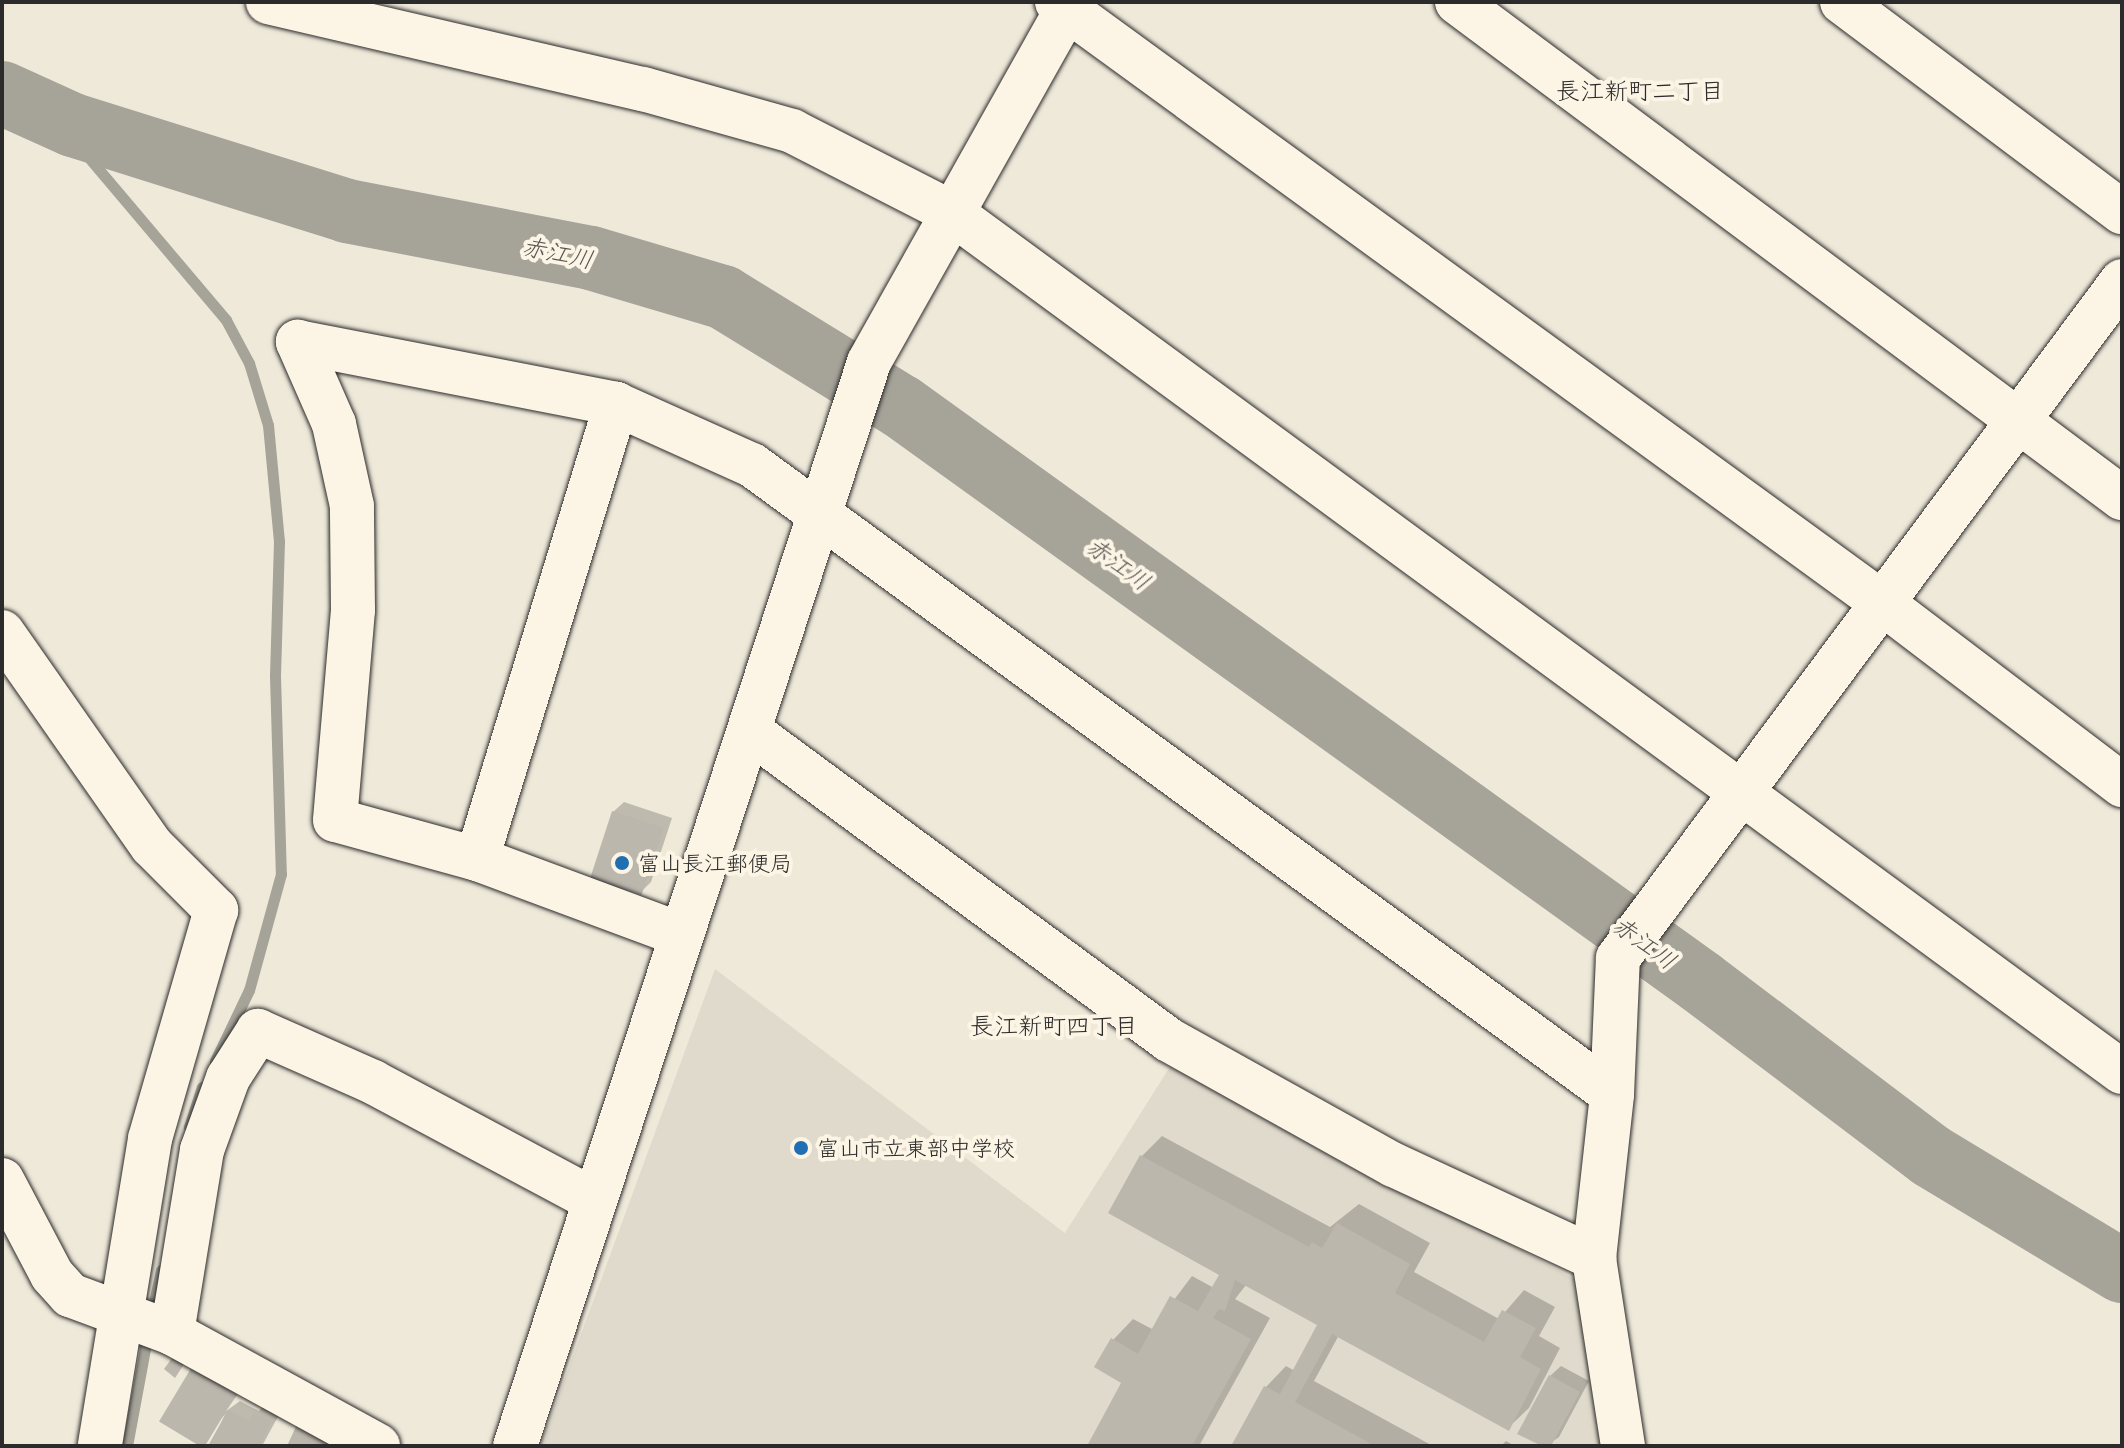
<!DOCTYPE html>
<meta charset="utf-8">
<style>
body{margin:0}
#map{position:relative;width:2124px;height:1448px;overflow:hidden;background:#efe9da;font-family:Mali,"Klee One",sans-serif}
div>[style]{position:absolute}
.built>*{inset:0;background:#e0dacc}
.shadow>*{inset:0;background:#0003}
.stream>*{height:11px;margin:-5.5px;padding:0 5.5px;transform-origin:5.5px;border-radius:5.5px;background:#a6a399}
.river>*{height:64px;margin:-32px;padding:0 32px;transform-origin:32px;border-radius:32px;background:#a6a399}
.building>*{inset:0;background:#bcb7ac;transform-origin:0 0}
.roads{filter:drop-shadow(0 0 2px #2b2b2b) drop-shadow(0 0 2px #2b2b2b)}
.minor>*{height:44px;margin:-22px;padding:0 22px;transform-origin:22px;border-radius:22px;background:#fcf5e5}
.dots>*{width:22px;height:22px;translate:-50% -50%;box-sizing:border-box;border:4px solid #fcf5e5;border-radius:50%}
span{translate:-50% -50%;white-space:nowrap;text-align:center;line-height:1.15;-webkit-text-stroke:8px #fcf5e5;paint-order:stroke}
.poi-label{font-size:22px;color:#2b2b2b}
.left{translate:0 -50%;text-align:left}
.neighbourhood-label{font-size:24px;color:#2b2b2b}
.water-label{font-size:24px;color:#565552;font-style:italic}
.frame{position:absolute;inset:0;border:4px solid #2b2b2b;pointer-events:none}
</style>
<div id="map">
<div class="built">
<div style="clip-path:polygon(715px 969px,1065px 1233px,1173px 1062px,1593px 1289px,1609px 1446px,540px 1446px)"></div>
</div>
<div class="shadow">
<div style="clip-path:polygon(624px 802px,672px 818px,651px 882px,641px 892px,613px 812px)"></div>
<div style="clip-path:polygon(1162px 1136px,1330px 1227px,1359px 1204px,1430px 1243px,1414px 1272px,1499px 1319px,1524px 1290px,1555px 1307px,1539px 1336px,1560px 1348px,1529px 1408px,1508px 1428px,1339px 1335px,1314px 1381px,1433px 1446px,1233px 1446px,1266px 1387px,1286px 1366px,1295px 1371px,1320px 1325px,1246px 1285px,1235px 1299px,1270px 1318px,1199px 1446px,1089px 1446px,1124px 1383px,1113px 1340px,1133px 1319px,1152px 1329px,1192px 1276px,1214px 1288px,1222px 1274px,1141px 1157px)"></div>
<div style="clip-path:polygon(1561px 1366px,1589px 1381px,1559px 1437px,1546px 1446px,1550px 1376px)"></div>
<div style="clip-path:polygon(247px 1381px,226px 1411px,240px 1401px,259px 1411px,266px 1403px,281px 1411px,262px 1446px,211px 1446px,225px 1414px,201px 1445px,162px 1421px)"></div>
<div style="clip-path:polygon(1506px 1441px,1515px 1446px,1501px 1446px)"></div>
</div>
<div class="stream">
<div style="left:73px;top:125px;width:38px;rotate:63deg"></div>
<div style="left:90px;top:159px;width:211px;rotate:49.8deg"></div>
<div style="left:226px;top:320px;width:49px;rotate:61.9deg"></div>
<div style="left:249px;top:363px;width:65px;rotate:73deg"></div>
<div style="left:268px;top:425px;width:117px;rotate:84.6deg"></div>
<div style="left:279px;top:541px;width:135px;rotate:91.7deg"></div>
<div style="left:275px;top:676px;width:198px;rotate:88.3deg"></div>
<div style="left:281px;top:874px;width:120px;rotate:105.4deg"></div>
<div style="left:249px;top:990px;width:79px;rotate:115.6deg"></div>
<div style="left:189px;top:1127px;width:42px;rotate:-72deg"></div>
<div style="left:151px;top:1316px;width:47px;rotate:-77.7deg"></div>
<div style="left:127px;top:1446px;width:115px;rotate:-79.5deg"></div>
</div>
<div class="river">
<div style="left:2px;top:93px;width:78px;rotate:24.3deg"></div>
<div style="left:73px;top:125px;width:287px;rotate:17.4deg"></div>
<div style="left:347px;top:211px;width:248px;rotate:10.9deg"></div>
<div style="left:591px;top:258px;width:138px;rotate:16.5deg"></div>
<div style="left:723px;top:297px;width:210px;rotate:31.6deg"></div>
<div style="left:902px;top:407px;width:984px;rotate:35.74deg"></div>
<div style="left:1701px;top:982px;width:288px;rotate:37.1deg"></div>
<div style="left:1931px;top:1156px;width:223px;rotate:31.1deg"></div>
</div>
<div class="building">
<div style="left:612px;top:811px;width:54px;height:71px;rotate:18deg"></div>
<div style="clip-path:polygon(1140px 1155px,1309px 1247px,1312px 1242px,1322px 1248px,1337px 1223px,1410px 1264px,1395px 1293px,1484px 1342px,1502px 1310px,1536px 1328px,1520px 1357px,1541px 1369px,1509px 1431px,1332px 1334px,1295px 1402px,1375px 1446px,1231px 1446px,1264px 1386px,1280px 1394px,1317px 1325px,1235px 1280px,1225px 1311px,1219px 1309px,1213px 1318px,1251px 1339px,1192px 1446px,1087px 1446px,1121px 1383px,1094px 1367px,1111px 1338px,1138px 1354px,1170px 1296px,1198px 1311px,1219px 1275px,1108px 1213px)"></div>
<div style="clip-path:polygon(175px 1354px,186px 1361px,175px 1378px,164px 1369px)"></div>
<div style="left:193px;top:1365px;width:52px;height:66px;rotate:31deg"></div>
<div style="clip-path:polygon(1549px 1375px,1580px 1392px,1551px 1446px,1542px 1446px,1517px 1434px)"></div>
<div style="clip-path:polygon(228px 1410px,249px 1421px,254px 1412px,272px 1422px,259px 1446px,208px 1446px)"></div>
<div style="clip-path:polygon(299px 1420px,351px 1446px,287px 1446px)"></div>
</div>
<div class="roads">
<div class="minor">
<div style="left:268px;top:2px;width:385px;rotate:13.1deg"></div>
<div style="left:643px;top:89px;width:155px;rotate:15.7deg"></div>
<div style="left:792px;top:131px;width:180px;rotate:27.1deg"></div>
<div style="left:952px;top:213px;width:1451px;rotate:36.29deg"></div>
<div style="left:1057px;top:2px;width:1019px;rotate:36.06deg"></div>
<div style="left:1881px;top:602px;width:303px;rotate:37.2deg"></div>
<div style="left:1457px;top:2px;width:830px;rotate:36.72deg"></div>
<div style="left:1842px;top:2px;width:350px;rotate:36.9deg"></div>
<div style="left:2px;top:632px;width:261px;rotate:55deg"></div>
<div style="left:152px;top:846px;width:91px;rotate:45deg"></div>
<div style="left:216px;top:910px;width:238px;rotate:106.1deg"></div>
<div style="left:150px;top:1139px;width:311px;rotate:99.3deg"></div>
<div style="left:751px;top:732px;width:519px;rotate:36.38deg"></div>
<div style="left:1169px;top:1040px;width:257px;rotate:29.1deg"></div>
<div style="left:1394px;top:1165px;width:221px;rotate:24.9deg"></div>
<div style="left:477px;top:859px;width:476px;rotate:-73deg"></div>
<div style="left:679px;top:934px;width:215px;rotate:-159.6deg"></div>
<div style="left:477px;top:859px;width:147px;rotate:-164.6deg"></div>
<div style="left:335px;top:820px;width:211px;rotate:-85.1deg"></div>
<div style="left:353px;top:610px;width:104px;rotate:-90.6deg"></div>
<div style="left:352px;top:506px;width:84px;rotate:-102.4deg"></div>
<div style="left:334px;top:424px;width:90px;rotate:-113.7deg"></div>
<div style="left:298px;top:342px;width:324px;rotate:11deg"></div>
<div style="left:616px;top:404px;width:149px;rotate:24.2deg"></div>
<div style="left:752px;top:465px;width:1065px;rotate:36.18deg"></div>
<div style="left:2px;top:1180px;width:107px;rotate:62.2deg"></div>
<div style="left:52px;top:1275px;width:27px;rotate:48deg"></div>
<div style="left:70px;top:1295px;width:109px;rotate:20.4deg"></div>
<div style="left:172px;top:1333px;width:235px;rotate:28.7deg"></div>
<div style="left:172px;top:1333px;width:185px;rotate:-80.7deg"></div>
<div style="left:202px;top:1150px;width:77px;rotate:-70.1deg"></div>
<div style="left:228px;top:1078px;width:56px;rotate:-57.4deg"></div>
<div style="left:258px;top:1031px;width:126px;rotate:23.9deg"></div>
<div style="left:373px;top:1082px;width:251px;rotate:28.1deg"></div>
<div style="left:515px;top:1446px;width:1140px;rotate:-71.91deg"></div>
<div style="left:869px;top:362px;width:413px;rotate:-60.7deg"></div>
<div style="left:1623px;top:1446px;width:190px;rotate:-98.8deg"></div>
<div style="left:1594px;top:1258px;width:165px;rotate:-83.7deg"></div>
<div style="left:1612px;top:1094px;width:136px;rotate:-87.5deg"></div>
<div style="left:1618px;top:958px;width:844px;rotate:-53.33deg"></div>
</div>
</div>
<div class="dots">
<div style="left:622px;top:863px;background:#1f6fb2"></div>
<div style="left:801px;top:1148px;background:#1f6fb2"></div>
</div>
<div class="poi-label">
<span class="left" style="left:638px;top:863px">富山長江郵便局</span>
<span class="left" style="left:817px;top:1148px">富山市立東部中学校</span>
</div>
<div class="neighbourhood-label">
<span style="left:1640px;top:90px">長江新町二丁目</span>
<span style="left:1054px;top:1025px">長江新町四丁目</span>
</div>
<div class="water-label">
<span style="left:558px;top:252px;rotate:12deg">赤江川</span>
<span style="left:1119px;top:563px;rotate:36deg">赤江川</span>
<span style="left:1645px;top:942px;rotate:36deg">赤江川</span>
</div>
<div class="frame"></div>
</div>
